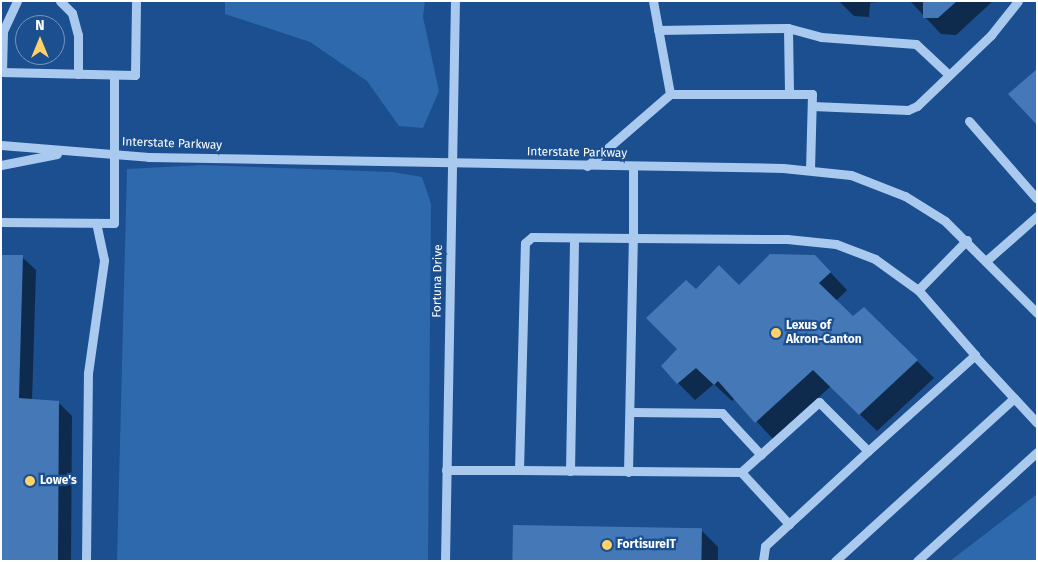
<!DOCTYPE html>
<style>
body{margin:0}
#map{position:relative;width:1038px;height:562px;overflow:hidden;background:#1b4f8f;font-family:"Fira Sans",sans-serif}
div>[style]{position:absolute}
.green>*{inset:0;background:#2e69ad}
.shadow>*{inset:0;background:#0007}
.building>*{inset:0;background:#4478b7;transform-origin:0 0}
.minor>*{height:9px;margin:-4.5px;padding:0 4.5px;transform-origin:4.5px;border-radius:4.5px;background:#a9c9ee}
.dots>*{width:14px;height:14px;translate:-50% -50%;box-sizing:border-box;border:2px solid #1b4f8f;border-radius:50%}
span{translate:-50% -50%;white-space:nowrap;text-align:center;line-height:1.15;-webkit-text-stroke:4.5px #1b4f8f;paint-order:stroke}
.street-label{font-size:12px;color:#fff}
.poi-label{font-size:12px;color:#fff;font-weight:700}
.left{translate:0 -50%;text-align:left}
.frame{position:absolute;inset:0;border:2px solid #fff;pointer-events:none}
.north{position:absolute;left:15px;top:15px;width:50px;height:50px;box-sizing:border-box;background:#1b4f8f;border:1px solid #7695bc;border-radius:50%;rotate:0deg;font-size:14px;font-weight:700;line-height:20px;text-align:center;color:#fff}
.north::after{content:'';display:block;margin:auto;width:18px;height:22px;background:#ffd166;clip-path:polygon(50% 0,100% 100%,50% 72%,0 100%)}
</style>
<div id="map">
<div class="green">
<div style="clip-path:polygon(225px 1px,425px 1px,423px 17px,439px 91px,423px 128px,399px 126px,367px 81px,310px 42px,225px 14px)"></div>
<div style="clip-path:polygon(202px 165px,393px 172px,422px 177px,431px 204px,428px 561px,117px 561px,127px 169px)"></div>
<div style="clip-path:polygon(1037px 494px,1037px 561px,950px 561px)"></div>
</div>
<div class="shadow">
<div style="clip-path:polygon(839px 1px,884px 1px,870px 3px,869px 17px,854px 16px)"></div>
<div style="clip-path:polygon(910px 1px,993px 1px,956px 35px,941px 34px)"></div>
<div style="clip-path:polygon(815px 256px,847px 290px,836px 301px,853px 318px,864px 308px,934px 378px,877px 431px,831px 386px,773px 439px,735px 398px,732px 401px,714px 384px,695px 400px,678px 383px,679px 349px,696px 290px,739px 286px)"></div>
<div style="clip-path:polygon(22px 257px,36px 270px,32px 401px,59px 403px,72px 416px,71px 561px,1px 561px)"></div>
<div style="clip-path:polygon(701px 530px,718px 547px,718px 561px,514px 561px)"></div>
</div>
<div class="building">
<div style="clip-path:polygon(923px 1px,957px 1px,938px 18px,923px 18px)"></div>
<div style="clip-path:polygon(1037px 69px,1037px 125px,1008px 94px)"></div>
<div style="clip-path:polygon(770px 254px,815px 255px,831px 272px,819px 283px,853px 316px,864px 307px,918px 360px,859px 415px,813px 370px,755px 423px,718px 381px,714px 385px,696px 368px,677px 384px,661px 366px,677px 349px,646px 318px,686px 280px,696px 289px,719px 265px,739px 285px)"></div>
<div style="clip-path:polygon(1px 255px,23px 255px,19px 398px,59px 401px,58px 561px,1px 561px)"></div>
<div style="left:513px;top:525px;width:189px;height:36px;rotate:1deg"></div>
</div>
<div class="minor">
<div style="left:60px;top:1px;width:17px;rotate:45deg"></div>
<div style="left:72px;top:13px;width:23px;rotate:75deg"></div>
<div style="left:78px;top:35px;width:39px;rotate:90deg"></div>
<div style="left:653px;top:1px;width:95px;rotate:79.6deg"></div>
<div style="left:788px;top:28px;width:66px;rotate:89.1deg"></div>
<div style="left:658px;top:30px;width:130px;rotate:-0.9deg"></div>
<div style="left:788px;top:28px;width:34px;rotate:15deg"></div>
<div style="left:821px;top:37px;width:95px;rotate:4.2deg"></div>
<div style="left:916px;top:44px;width:45px;rotate:43.2deg"></div>
<div style="left:1px;top:72px;width:134px;rotate:1.3deg"></div>
<div style="left:135px;top:75px;width:74px;rotate:-89.2deg"></div>
<div style="left:2px;top:72px;width:41px;rotate:-88.6deg"></div>
<div style="left:3px;top:31px;width:33px;rotate:-65deg"></div>
<div style="left:812px;top:106px;width:96px;rotate:2.4deg"></div>
<div style="left:908px;top:110px;width:10px;rotate:-24deg"></div>
<div style="left:917px;top:106px;width:103px;rotate:-43.8deg"></div>
<div style="left:991px;top:35px;width:43px;rotate:-51.5deg"></div>
<div style="left:969px;top:121px;width:103px;rotate:48.9deg"></div>
<div style="left:1px;top:145px;width:148px;rotate:4.6deg"></div>
<div style="left:149px;top:157px;width:634px;rotate:0.99deg"></div>
<div style="left:783px;top:168px;width:68px;rotate:5.9deg"></div>
<div style="left:851px;top:175px;width:58px;rotate:21.3deg"></div>
<div style="left:905px;top:196px;width:47px;rotate:32deg"></div>
<div style="left:945px;top:221px;width:130px;rotate:45deg"></div>
<div style="left:1px;top:165px;width:57px;rotate:-11.1deg"></div>
<div style="left:587px;top:166px;width:110px;rotate:-40.9deg"></div>
<div style="left:670px;top:94px;width:142px"></div>
<div style="left:812px;top:94px;width:76px;rotate:91.5deg"></div>
<div style="left:1px;top:222px;width:113px;rotate:0.5deg"></div>
<div style="left:114px;top:223px;width:148px;rotate:-90deg"></div>
<div style="left:987px;top:260px;width:67px;rotate:-41.3deg"></div>
<div style="left:975px;top:356px;width:91px;rotate:47.2deg"></div>
<div style="left:630px;top:412px;width:92px;rotate:0.6deg"></div>
<div style="left:722px;top:413px;width:57px;rotate:47.1deg"></div>
<div style="left:446px;top:470px;width:73px"></div>
<div style="left:519px;top:470px;width:227px;rotate:-88.5deg"></div>
<div style="left:525px;top:243px;width:9px;rotate:-41deg"></div>
<div style="left:532px;top:237px;width:101px;rotate:0.6deg"></div>
<div style="left:633px;top:238px;width:71px;rotate:-90deg"></div>
<div style="left:519px;top:470px;width:222px;rotate:0.5deg"></div>
<div style="left:741px;top:472px;width:105px;rotate:-41.9deg"></div>
<div style="left:819px;top:402px;width:69px;rotate:45deg"></div>
<div style="left:868px;top:451px;width:144px;rotate:-41.9deg"></div>
<div style="left:975px;top:355px;width:86px;rotate:-131.2deg"></div>
<div style="left:918px;top:290px;width:70px;rotate:-45.6deg"></div>
<div style="left:570px;top:471px;width:233px;rotate:-89deg"></div>
<div style="left:628px;top:472px;width:234px;rotate:-88.8deg"></div>
<div style="left:633px;top:238px;width:154px;rotate:0.4deg"></div>
<div style="left:787px;top:239px;width:49px;rotate:5.8deg"></div>
<div style="left:836px;top:244px;width:42px;rotate:21deg"></div>
<div style="left:875px;top:259px;width:53px;rotate:35.8deg"></div>
<div style="left:741px;top:472px;width:71px;rotate:47.3deg"></div>
<div style="left:86px;top:561px;width:188px;rotate:-89.4deg"></div>
<div style="left:88px;top:373px;width:114px;rotate:-81.9deg"></div>
<div style="left:104px;top:260px;width:38px;rotate:-102deg"></div>
<div style="left:445px;top:561px;width:560px;rotate:-88.98deg"></div>
<div style="left:763px;top:561px;width:15px;rotate:-82deg"></div>
<div style="left:765px;top:546px;width:140px;rotate:-42.7deg"></div>
<div style="left:835px;top:561px;width:242px;rotate:-42.3deg"></div>
<div style="left:917px;top:561px;width:162px;rotate:-42.2deg"></div>
</div>
<div class="dots">
<div style="left:776px;top:333px;background:#ffd166"></div>
<div style="left:30px;top:481px;background:#ffd166"></div>
<div style="left:607px;top:545px;background:#ffd166"></div>
</div>
<div class="street-label">
<span style="left:172px;top:144px;rotate:2deg">Interstate Parkway</span>
<span style="left:577px;top:153px;rotate:1deg">Interstate Parkway</span>
<span style="left:438px;top:281px;rotate:-89deg">Fortuna Drive</span>
</div>
<div class="poi-label">
<span class="left" style="left:786px;top:333px">Lexus of<br>Akron-Canton</span>
<span class="left" style="left:40px;top:481px">Lowe's</span>
<span class="left" style="left:617px;top:545px">FortisureIT</span>
</div>
<div class="frame"></div>
<div class="north">N</div>
</div>
